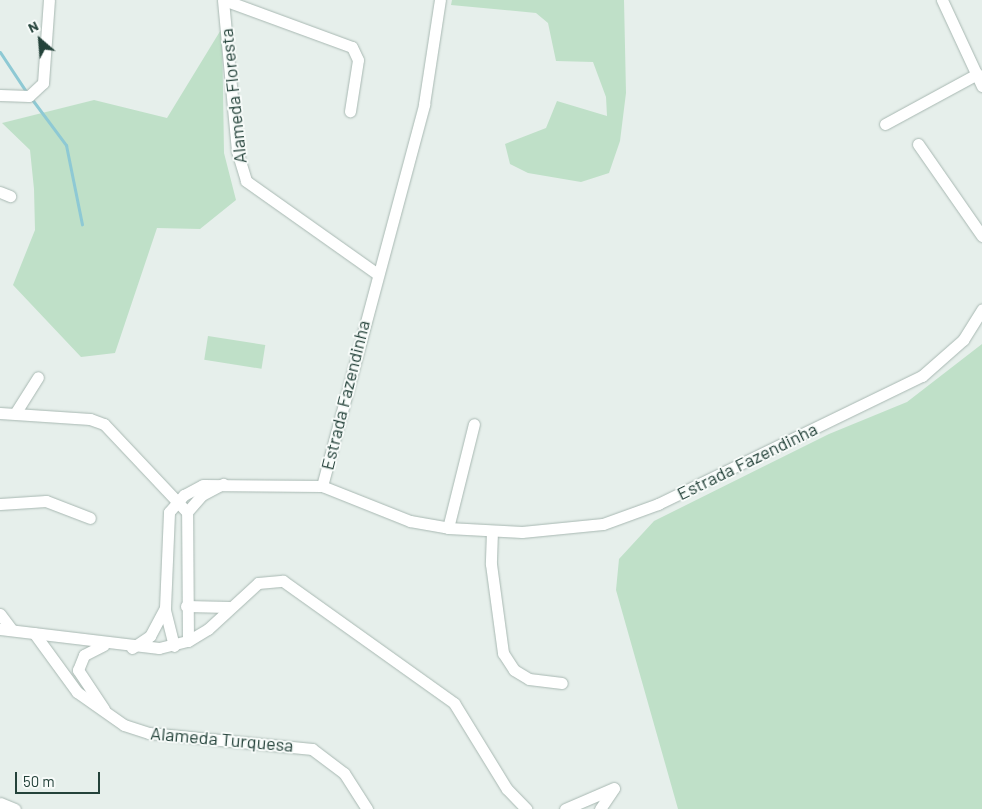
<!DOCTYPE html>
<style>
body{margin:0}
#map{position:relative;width:982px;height:809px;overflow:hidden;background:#e6efeb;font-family:Barlow,sans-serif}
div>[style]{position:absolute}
.green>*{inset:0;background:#bfe0c8;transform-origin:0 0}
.stream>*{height:3px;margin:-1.5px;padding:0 1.5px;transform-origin:1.5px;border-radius:1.5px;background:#8ec9d4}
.roads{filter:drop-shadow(0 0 1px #a8b8b2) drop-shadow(0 0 1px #a8b8b2)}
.minor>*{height:11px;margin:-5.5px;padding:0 5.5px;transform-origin:5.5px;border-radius:5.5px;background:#fff}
span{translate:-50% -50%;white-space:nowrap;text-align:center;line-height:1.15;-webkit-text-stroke:4px #f7fbf9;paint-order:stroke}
.street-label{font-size:18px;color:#24423a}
.north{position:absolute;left:15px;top:15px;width:50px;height:50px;-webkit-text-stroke:4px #f7fbf9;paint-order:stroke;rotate:333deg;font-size:14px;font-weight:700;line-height:20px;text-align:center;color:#24423a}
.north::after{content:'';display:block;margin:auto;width:18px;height:22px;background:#24423a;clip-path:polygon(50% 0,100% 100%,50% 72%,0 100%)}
.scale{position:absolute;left:15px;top:772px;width:85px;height:22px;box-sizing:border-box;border:2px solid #24423a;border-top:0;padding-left:6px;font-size:15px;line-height:18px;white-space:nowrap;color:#24423a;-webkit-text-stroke:4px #f7fbf9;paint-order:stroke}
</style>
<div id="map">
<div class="green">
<div style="clip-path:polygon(452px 0,624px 0,626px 93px,620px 141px,609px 173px,581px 182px,528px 173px,510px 164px,505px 144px,546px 128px,557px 101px,607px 116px,606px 97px,593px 62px,556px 61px,548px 23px,536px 13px,451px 5px)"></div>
<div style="clip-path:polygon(222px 28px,224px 153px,236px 200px,200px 229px,157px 228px,115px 353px,81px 357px,13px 285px,35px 230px,34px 189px,30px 150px,2px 123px,94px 100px,167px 118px)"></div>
<div style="left:208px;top:336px;width:58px;height:24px;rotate:9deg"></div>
<div style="clip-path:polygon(982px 344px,982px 809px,678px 809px,616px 590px,619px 559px,654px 521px,829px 434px,907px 402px)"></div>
</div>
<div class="stream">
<div style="left:0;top:52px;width:49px;rotate:56.6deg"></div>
<div style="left:31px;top:98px;width:59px;rotate:53.3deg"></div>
<div style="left:66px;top:145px;width:81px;rotate:78.6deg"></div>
</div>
<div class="roads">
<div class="minor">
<div style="left:223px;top:0;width:152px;rotate:84.7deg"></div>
<div style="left:237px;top:151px;width:31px;rotate:73deg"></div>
<div style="left:246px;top:181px;width:159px;rotate:35.3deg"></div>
<div style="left:224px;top:0;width:136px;rotate:20.2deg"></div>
<div style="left:352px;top:47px;width:14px;rotate:65deg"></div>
<div style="left:358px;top:60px;width:52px;rotate:98.9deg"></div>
<div style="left:942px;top:0;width:95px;rotate:65.1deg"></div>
<div style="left:0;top:95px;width:29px;rotate:2deg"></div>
<div style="left:29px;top:96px;width:19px;rotate:-43deg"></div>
<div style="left:43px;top:83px;width:83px;rotate:-85.9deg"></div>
<div style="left:885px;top:124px;width:105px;rotate:-28.5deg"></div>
<div style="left:918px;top:144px;width:112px;rotate:55.2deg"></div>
<div style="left:0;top:192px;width:11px;rotate:22deg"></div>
<div style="left:16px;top:412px;width:41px;rotate:-57.8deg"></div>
<div style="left:0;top:413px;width:90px;rotate:3.8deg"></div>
<div style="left:90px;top:419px;width:15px;rotate:20deg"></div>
<div style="left:104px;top:424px;width:121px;rotate:46.7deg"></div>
<div style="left:322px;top:486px;width:395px;rotate:-75deg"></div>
<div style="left:424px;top:104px;width:105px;rotate:-81.3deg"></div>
<div style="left:0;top:504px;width:46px;rotate:-3.7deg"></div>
<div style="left:46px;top:501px;width:47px;rotate:21.1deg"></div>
<div style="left:448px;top:528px;width:107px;rotate:-76deg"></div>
<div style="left:492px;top:531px;width:33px;rotate:92deg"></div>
<div style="left:491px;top:564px;width:90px;rotate:82.3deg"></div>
<div style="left:503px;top:653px;width:20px;rotate:57deg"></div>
<div style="left:514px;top:670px;width:17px;rotate:31deg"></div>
<div style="left:529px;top:679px;width:33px;rotate:7deg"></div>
<div style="left:186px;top:606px;width:43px;rotate:1.3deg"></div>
<div style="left:165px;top:610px;width:37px;rotate:76deg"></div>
<div style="left:0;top:614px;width:20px;rotate:53deg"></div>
<div style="left:0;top:629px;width:160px;rotate:6.8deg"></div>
<div style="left:159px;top:648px;width:30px;rotate:-14deg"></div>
<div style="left:188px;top:641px;width:23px;rotate:-31deg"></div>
<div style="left:208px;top:629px;width:68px;rotate:-42.6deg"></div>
<div style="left:258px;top:583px;width:25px;rotate:-5deg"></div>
<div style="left:283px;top:581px;width:210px;rotate:35.5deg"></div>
<div style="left:454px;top:703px;width:101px;rotate:58.4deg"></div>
<div style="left:507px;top:789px;width:28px;rotate:46deg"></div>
<div style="left:34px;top:633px;width:73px;rotate:53.9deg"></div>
<div style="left:77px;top:692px;width:57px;rotate:35.1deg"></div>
<div style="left:124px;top:725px;width:26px;rotate:18deg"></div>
<div style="left:149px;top:733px;width:164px;rotate:5.6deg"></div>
<div style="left:312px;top:749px;width:40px;rotate:37deg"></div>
<div style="left:344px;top:773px;width:43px;rotate:57.4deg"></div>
<div style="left:188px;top:641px;width:129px;rotate:-90.4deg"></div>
<div style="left:187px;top:512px;width:23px;rotate:-49deg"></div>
<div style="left:202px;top:495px;width:24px;rotate:-28deg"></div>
<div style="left:132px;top:648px;width:22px;rotate:-34deg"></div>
<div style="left:150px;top:636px;width:32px;rotate:-62deg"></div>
<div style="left:165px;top:608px;width:96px;rotate:-87.6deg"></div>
<div style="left:169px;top:512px;width:23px;rotate:-49deg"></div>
<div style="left:184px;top:495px;width:21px;rotate:-28deg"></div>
<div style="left:203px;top:485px;width:119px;rotate:0.5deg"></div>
<div style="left:322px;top:486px;width:95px;rotate:21.7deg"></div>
<div style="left:410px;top:521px;width:39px;rotate:10deg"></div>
<div style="left:448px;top:528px;width:74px;rotate:3.1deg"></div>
<div style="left:522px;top:532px;width:81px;rotate:-5.6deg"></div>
<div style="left:603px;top:524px;width:59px;rotate:-20deg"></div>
<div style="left:658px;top:504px;width:293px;rotate:-25.9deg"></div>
<div style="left:922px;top:376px;width:55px;rotate:-41.3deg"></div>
<div style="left:963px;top:340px;width:36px;rotate:-58deg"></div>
<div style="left:104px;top:709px;width:47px;rotate:-123.7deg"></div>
<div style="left:78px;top:670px;width:16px;rotate:-68deg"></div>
<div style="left:84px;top:655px;width:22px;rotate:-27deg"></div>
<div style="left:0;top:803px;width:16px;rotate:22deg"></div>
<div style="left:565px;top:809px;width:53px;rotate:-23.2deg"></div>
<div style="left:600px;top:809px;width:25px;rotate:-56deg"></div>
</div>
</div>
<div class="street-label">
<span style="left:233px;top:96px;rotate:-96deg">Alameda Floresta</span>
<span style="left:345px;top:395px;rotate:-76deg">Estrada Fazendinha</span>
<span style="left:747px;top:461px;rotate:-26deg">Estrada Fazendinha</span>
<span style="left:222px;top:739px;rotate:5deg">Alameda Turquesa</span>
</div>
<div class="north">N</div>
<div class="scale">50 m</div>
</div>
